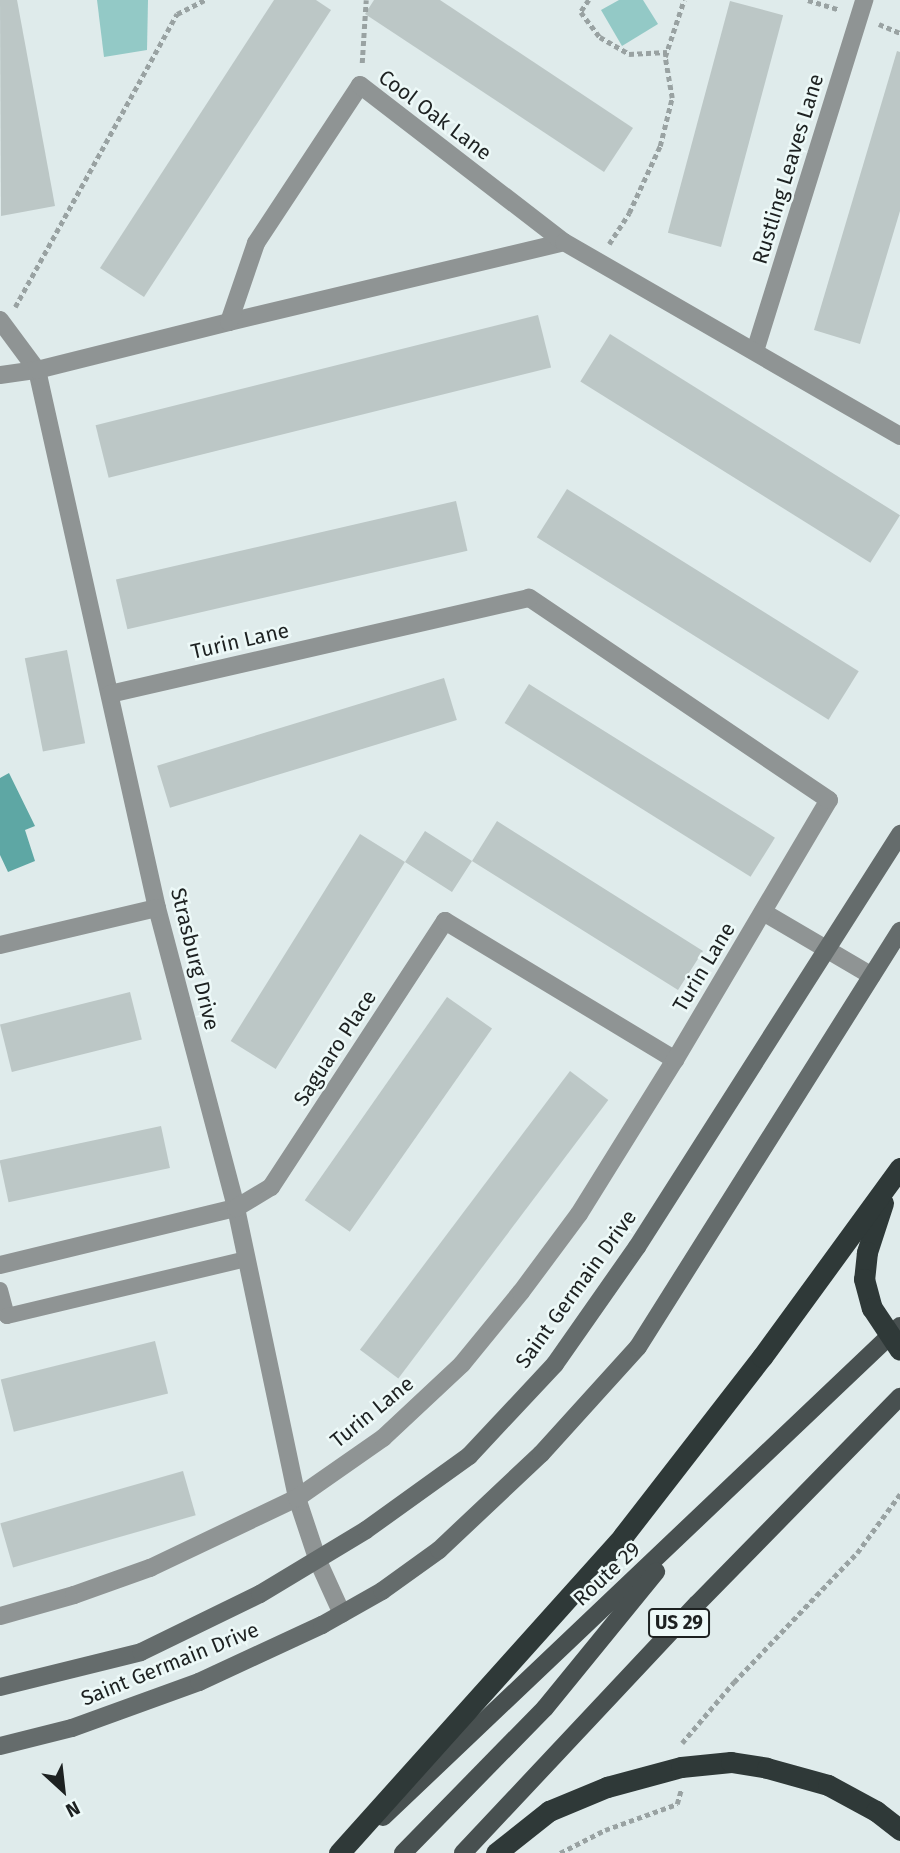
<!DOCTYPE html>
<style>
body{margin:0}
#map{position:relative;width:900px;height:1853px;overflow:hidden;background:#dfebeb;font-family:"Fira Sans",sans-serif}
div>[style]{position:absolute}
.green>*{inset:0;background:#93c9c6}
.water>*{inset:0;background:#5ea7a4}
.building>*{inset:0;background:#bcc7c6;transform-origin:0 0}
.path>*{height:4.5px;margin-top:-2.25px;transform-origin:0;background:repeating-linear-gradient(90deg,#99a2a2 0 5px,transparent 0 8.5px)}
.lane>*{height:16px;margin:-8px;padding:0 8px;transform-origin:8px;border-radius:8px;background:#8f9494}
.street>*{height:18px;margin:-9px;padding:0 9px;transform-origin:9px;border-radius:9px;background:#8f9494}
.secondary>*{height:18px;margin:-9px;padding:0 9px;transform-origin:9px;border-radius:9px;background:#656c6c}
.primary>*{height:18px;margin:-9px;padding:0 9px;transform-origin:9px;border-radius:9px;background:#485050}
.highway>*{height:21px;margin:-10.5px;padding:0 10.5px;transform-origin:10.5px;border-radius:10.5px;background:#2f3938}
span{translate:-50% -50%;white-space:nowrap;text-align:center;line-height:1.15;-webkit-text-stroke:5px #edf9f8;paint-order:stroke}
.shield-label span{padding:2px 5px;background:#edf9f8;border:2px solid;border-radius:5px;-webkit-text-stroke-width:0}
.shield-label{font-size:19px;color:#1d2121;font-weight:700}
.street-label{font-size:21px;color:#1d2121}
.north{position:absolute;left:28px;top:1755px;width:70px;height:70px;-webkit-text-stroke:5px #edf9f8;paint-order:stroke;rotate:153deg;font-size:19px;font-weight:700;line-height:28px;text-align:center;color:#1d2121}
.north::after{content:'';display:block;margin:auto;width:24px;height:32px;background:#1d2121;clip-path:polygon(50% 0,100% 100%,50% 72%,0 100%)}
</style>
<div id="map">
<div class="green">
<div style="clip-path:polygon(97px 0,148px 0,147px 50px,104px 57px)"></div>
<div style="clip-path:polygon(619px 0,643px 0,658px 24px,622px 46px,601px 10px)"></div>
</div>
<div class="water">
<div style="clip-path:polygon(9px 773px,35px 826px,25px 830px,35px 861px,8px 872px,0 855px,0 778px)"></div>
</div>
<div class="building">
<div style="clip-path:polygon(0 0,17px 0,55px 206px,1px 216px)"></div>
<div style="clip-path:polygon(274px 0,316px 0,331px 10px,144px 297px,100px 268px)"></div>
<div style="clip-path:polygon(374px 0,440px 0,633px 128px,604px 172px,365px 14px)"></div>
<div style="left:730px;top:1px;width:55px;height:240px;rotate:15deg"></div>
<div style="clip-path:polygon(897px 51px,900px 52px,900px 211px,860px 344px,814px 330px)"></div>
<div style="left:538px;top:315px;width:54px;height:456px;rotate:76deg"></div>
<div style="left:610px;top:334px;width:342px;height:56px;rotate:32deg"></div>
<div style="left:567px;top:489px;width:344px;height:57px;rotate:32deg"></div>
<div style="left:456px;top:501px;width:51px;height:349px;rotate:77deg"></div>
<div style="left:67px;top:650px;width:95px;height:43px;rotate:79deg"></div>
<div style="left:444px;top:678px;width:44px;height:300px;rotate:73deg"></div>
<div style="left:529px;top:684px;width:290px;height:46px;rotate:32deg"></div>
<div style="clip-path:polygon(497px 821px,703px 951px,678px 990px,472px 861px,452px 892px,405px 862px,425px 831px,472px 861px)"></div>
<div style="left:360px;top:834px;width:53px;height:244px;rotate:32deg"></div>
<div style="left:130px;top:992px;width:49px;height:134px;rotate:76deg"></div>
<div style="left:447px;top:997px;width:55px;height:248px;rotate:35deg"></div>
<div style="left:570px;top:1071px;width:48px;height:349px;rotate:37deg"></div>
<div style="left:161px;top:1126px;width:43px;height:165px;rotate:78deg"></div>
<div style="left:155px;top:1341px;width:54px;height:159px;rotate:76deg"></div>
<div style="left:183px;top:1471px;width:46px;height:190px;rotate:74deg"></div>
</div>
<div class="path">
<div style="left:589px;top:0;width:14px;rotate:124deg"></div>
<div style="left:581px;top:12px;width:31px;rotate:53deg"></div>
<div style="left:600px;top:37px;width:34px;rotate:30deg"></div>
<div style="left:629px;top:54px;width:38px;rotate:-3deg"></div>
<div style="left:808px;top:0;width:31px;rotate:17deg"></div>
<div style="left:879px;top:24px;width:23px;rotate:23deg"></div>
<div style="left:362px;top:63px;width:63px;rotate:-86.4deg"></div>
<div style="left:609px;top:244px;width:37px;rotate:-57deg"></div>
<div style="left:629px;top:213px;width:74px;rotate:-65.2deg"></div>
<div style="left:660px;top:146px;width:49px;rotate:-76deg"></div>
<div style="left:672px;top:98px;width:42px;rotate:-99.7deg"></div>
<div style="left:665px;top:57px;width:60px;rotate:-71.6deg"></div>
<div style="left:15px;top:307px;width:335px;rotate:-61.1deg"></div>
<div style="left:177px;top:14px;width:31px;rotate:-27deg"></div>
<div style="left:682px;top:1743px;width:80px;rotate:-49.6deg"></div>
<div style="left:734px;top:1682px;width:178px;rotate:-46.4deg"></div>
<div style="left:857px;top:1553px;width:73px;rotate:-53.9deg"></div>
<div style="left:560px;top:1853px;width:51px;rotate:-27.1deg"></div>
<div style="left:605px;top:1830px;width:77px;rotate:-19.9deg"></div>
<div style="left:677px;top:1804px;width:15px;rotate:-74deg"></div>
</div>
<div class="lane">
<div style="left:0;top:1290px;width:27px;rotate:75deg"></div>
<div style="left:7px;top:1316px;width:246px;rotate:-13.4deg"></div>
</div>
<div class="street">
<div style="left:0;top:320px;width:62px;rotate:53.5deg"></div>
<div style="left:37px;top:370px;width:551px;rotate:77.43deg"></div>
<div style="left:157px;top:908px;width:310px;rotate:75.2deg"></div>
<div style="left:236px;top:1208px;width:296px;rotate:78.1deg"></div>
<div style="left:297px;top:1498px;width:66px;rotate:71.6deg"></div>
<div style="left:318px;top:1561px;width:58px;rotate:65.6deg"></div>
<div style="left:229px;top:322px;width:344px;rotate:-13.4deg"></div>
<div style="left:755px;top:351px;width:368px;rotate:-72.7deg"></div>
<div style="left:0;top:375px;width:37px;rotate:-8deg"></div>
<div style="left:37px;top:370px;width:198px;rotate:-14deg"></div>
<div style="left:229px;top:322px;width:83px;rotate:-71.1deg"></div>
<div style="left:256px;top:243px;width:189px;rotate:-56.6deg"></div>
<div style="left:360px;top:85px;width:257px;rotate:37.6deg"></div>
<div style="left:564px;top:242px;width:388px;rotate:30deg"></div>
<div style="left:763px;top:912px;width:126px;rotate:30.4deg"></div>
<div style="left:0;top:945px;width:161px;rotate:-13.3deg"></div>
<div style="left:0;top:1265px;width:243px;rotate:-13.6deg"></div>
<div style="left:236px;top:1208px;width:41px;rotate:-31deg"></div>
<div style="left:271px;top:1187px;width:318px;rotate:-56.8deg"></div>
<div style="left:445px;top:921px;width:269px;rotate:31.1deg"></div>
<div style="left:0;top:1616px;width:77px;rotate:-15.8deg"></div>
<div style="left:74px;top:1595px;width:81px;rotate:-19.6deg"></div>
<div style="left:150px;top:1568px;width:163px;rotate:-25.5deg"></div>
<div style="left:297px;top:1498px;width:105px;rotate:-34.9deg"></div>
<div style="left:383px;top:1438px;width:108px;rotate:-43.1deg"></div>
<div style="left:462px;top:1364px;width:93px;rotate:-50.7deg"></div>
<div style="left:521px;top:1292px;width:97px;rotate:-53.4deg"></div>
<div style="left:579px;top:1214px;width:181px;rotate:-58.1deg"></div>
<div style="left:675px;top:1060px;width:302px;rotate:-59.4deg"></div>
<div style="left:829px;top:800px;width:362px;rotate:-146deg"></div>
<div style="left:529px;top:598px;width:430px;rotate:167.1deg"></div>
</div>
<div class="secondary">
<div style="left:0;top:1687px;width:145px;rotate:-13.9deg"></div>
<div style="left:141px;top:1652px;width:132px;rotate:-26deg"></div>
<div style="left:260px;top:1594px;width:124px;rotate:-31.1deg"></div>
<div style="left:366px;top:1530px;width:127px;rotate:-35.7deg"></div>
<div style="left:469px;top:1456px;width:126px;rotate:-46.9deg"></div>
<div style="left:555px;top:1364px;width:143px;rotate:-55deg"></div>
<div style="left:637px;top:1247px;width:490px;rotate:-57.5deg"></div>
<div style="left:0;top:1746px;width:74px;rotate:-14deg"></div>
<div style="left:72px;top:1728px;width:135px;rotate:-19.9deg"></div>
<div style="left:199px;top:1682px;width:136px;rotate:-24.9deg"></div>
<div style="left:322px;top:1625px;width:69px;rotate:-29.5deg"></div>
<div style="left:382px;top:1591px;width:70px;rotate:-35.7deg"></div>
<div style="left:439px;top:1550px;width:140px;rotate:-43.3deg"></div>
<div style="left:541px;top:1454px;width:144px;rotate:-47.8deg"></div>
<div style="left:638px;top:1347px;width:492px;rotate:-57.8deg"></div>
</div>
<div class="primary">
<div style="left:383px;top:1817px;width:713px;rotate:-43.52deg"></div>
<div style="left:403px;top:1853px;width:203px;rotate:-45.6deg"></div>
<div style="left:545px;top:1708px;width:176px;rotate:-50.8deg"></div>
<div style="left:463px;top:1853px;width:342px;rotate:-46.8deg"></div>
<div style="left:697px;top:1604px;width:290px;rotate:-45.6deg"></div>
</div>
<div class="highway">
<div style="left:883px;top:1203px;width:52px;rotate:108.1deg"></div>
<div style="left:867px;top:1252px;width:27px;rotate:96deg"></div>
<div style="left:864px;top:1279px;width:30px;rotate:75deg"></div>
<div style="left:872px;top:1308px;width:50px;rotate:56.3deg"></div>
<div style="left:339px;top:1853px;width:426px;rotate:-48.1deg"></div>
<div style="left:623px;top:1536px;width:227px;rotate:-52.2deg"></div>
<div style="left:762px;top:1357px;width:234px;rotate:-53.9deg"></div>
<div style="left:496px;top:1853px;width:68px;rotate:-38.4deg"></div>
<div style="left:549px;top:1811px;width:63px;rotate:-22.5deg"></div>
<div style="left:607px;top:1787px;width:77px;rotate:-15.1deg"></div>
<div style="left:681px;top:1767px;width:50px;rotate:-5.7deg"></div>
<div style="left:731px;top:1762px;width:36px;rotate:9deg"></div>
<div style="left:767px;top:1768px;width:63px;rotate:15.6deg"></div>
<div style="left:828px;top:1785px;width:55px;rotate:28.4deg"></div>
<div style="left:876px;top:1811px;width:31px;rotate:38deg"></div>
</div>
<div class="shield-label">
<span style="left:679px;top:1623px">US 29</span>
</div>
<div class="street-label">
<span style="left:435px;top:115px;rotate:37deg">Cool Oak Lane</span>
<span style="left:788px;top:169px;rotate:-73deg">Rustling Leaves Lane</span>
<span style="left:240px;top:641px;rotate:-13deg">Turin Lane</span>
<span style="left:195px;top:959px;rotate:76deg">Strasburg Drive</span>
<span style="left:704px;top:967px;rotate:-59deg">Turin Lane</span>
<span style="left:335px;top:1048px;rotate:-57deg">Saguaro Place</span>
<span style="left:576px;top:1289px;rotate:-54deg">Saint Germain Drive</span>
<span style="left:372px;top:1412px;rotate:-39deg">Turin Lane</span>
<span style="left:607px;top:1574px;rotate:-43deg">Route 29</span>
<span style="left:170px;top:1664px;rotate:-22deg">Saint Germain Drive</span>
</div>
<div class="north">N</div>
</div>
